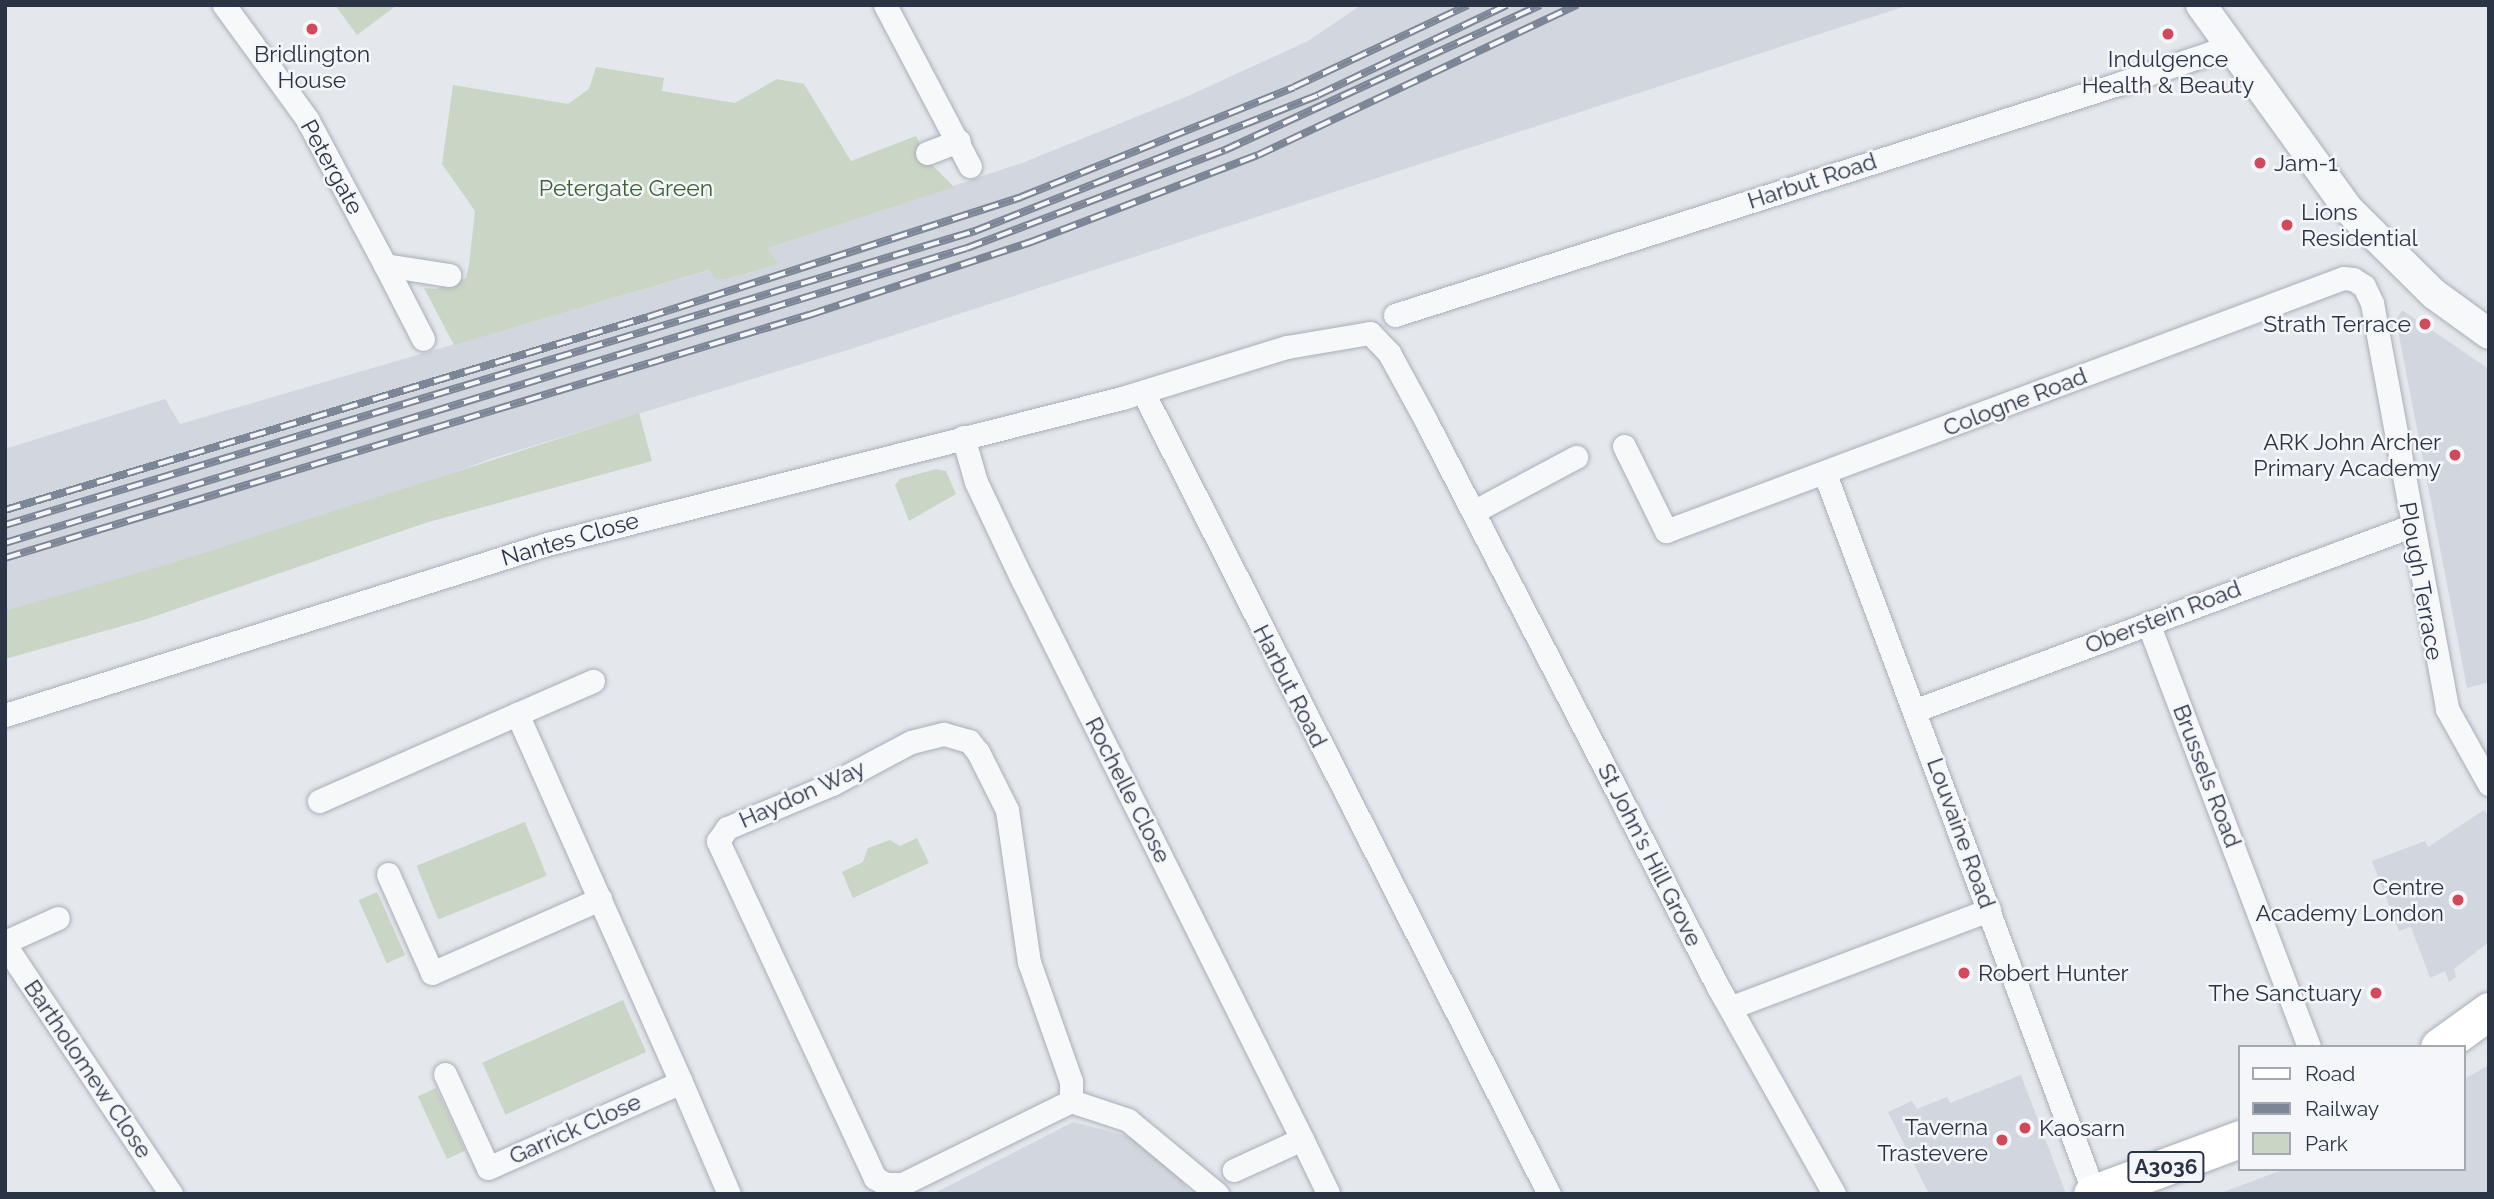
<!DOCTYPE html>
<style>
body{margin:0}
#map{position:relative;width:2494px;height:1199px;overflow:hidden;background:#e4e7ec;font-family:Raleway,sans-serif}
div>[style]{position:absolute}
.built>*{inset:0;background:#d2d6de}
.green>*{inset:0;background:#c9d6c5;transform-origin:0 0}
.roads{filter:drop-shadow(0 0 2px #a9aeb7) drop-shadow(0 0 2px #a9aeb7)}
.minor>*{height:23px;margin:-11.5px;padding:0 11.5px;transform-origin:11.5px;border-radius:11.5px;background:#f7f8fa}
.tertiary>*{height:30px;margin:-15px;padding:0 15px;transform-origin:15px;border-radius:15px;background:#f7f8fa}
.primary>*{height:37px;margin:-18.5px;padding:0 18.5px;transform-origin:18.5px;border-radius:18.5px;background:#fff}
.rail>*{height:8px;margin-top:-4px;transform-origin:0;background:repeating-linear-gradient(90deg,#f4f6f9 0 16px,#7d8696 0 32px);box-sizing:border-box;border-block:2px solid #7d8696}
.dots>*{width:19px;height:19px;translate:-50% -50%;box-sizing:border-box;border:4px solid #f4f6f9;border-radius:50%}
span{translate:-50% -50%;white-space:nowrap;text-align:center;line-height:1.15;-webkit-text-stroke:5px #f4f6f9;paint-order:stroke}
.shield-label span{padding:2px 5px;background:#f4f6f9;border:2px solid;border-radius:5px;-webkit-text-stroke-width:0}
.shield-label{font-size:21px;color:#2b3445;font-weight:700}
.poi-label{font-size:23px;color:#2b3445}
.left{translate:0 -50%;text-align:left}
.right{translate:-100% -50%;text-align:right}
.street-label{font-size:23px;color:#2b3445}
.park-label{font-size:23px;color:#3f6138}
.frame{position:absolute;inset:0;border:7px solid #2b3445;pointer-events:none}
.legend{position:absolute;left:2238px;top:1045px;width:228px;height:126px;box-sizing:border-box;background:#f4f6f9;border:2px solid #a4a8b1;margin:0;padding:9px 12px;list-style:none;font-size:21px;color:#2b3445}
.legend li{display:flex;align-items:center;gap:14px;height:35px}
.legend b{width:35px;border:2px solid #a4a8b1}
</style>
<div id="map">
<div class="built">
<div style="clip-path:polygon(1361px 5px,1909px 5px,851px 349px,493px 458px,5px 640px,5px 449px,165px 399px,180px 424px,710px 270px,716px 280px,726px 279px,777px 264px,767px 248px,1022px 163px,1188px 96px,1308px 41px)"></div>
<div style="clip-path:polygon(2402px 310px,2489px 369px,2489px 682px,2467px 688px,2396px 320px)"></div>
<div style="clip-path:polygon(2484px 810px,2489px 817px,2489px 942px,2454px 969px,2456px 977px,2449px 982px,2445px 971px,2430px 978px,2411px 927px,2399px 931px,2372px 861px,2425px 841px,2428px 847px)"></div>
<div style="clip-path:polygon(2489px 1065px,2489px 1194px,2218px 1194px,2285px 1169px,2464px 1169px,2464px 1079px)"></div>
<div style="clip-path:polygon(2021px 1075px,2066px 1194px,1929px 1194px,1888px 1112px,1912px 1101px,1917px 1109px,1947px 1097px,1950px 1103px)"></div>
<div style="clip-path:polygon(1073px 1122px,1131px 1137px,1168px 1163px,1192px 1194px,933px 1194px)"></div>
</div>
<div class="green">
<div style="clip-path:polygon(335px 5px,397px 5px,357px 35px)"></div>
<div style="clip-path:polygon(596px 67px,664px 78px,662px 91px,735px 103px,777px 79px,804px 84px,851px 161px,916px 136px,931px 164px,954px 187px,767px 248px,778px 264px,726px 279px,716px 280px,709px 270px,454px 345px,424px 288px,436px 289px,466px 278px,469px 265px,475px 211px,442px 164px,453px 85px,568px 104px,589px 89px)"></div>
<div style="clip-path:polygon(639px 413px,652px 461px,425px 523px,147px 619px,5px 659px,5px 611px,166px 565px)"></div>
<div style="clip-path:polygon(936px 469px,946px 471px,956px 494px,909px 521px,895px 485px,900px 479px)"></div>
<div style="left:525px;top:822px;width:58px;height:117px;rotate:68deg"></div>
<div style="clip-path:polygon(917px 838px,929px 863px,853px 898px,842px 872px,863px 862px,868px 848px,890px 840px,900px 846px)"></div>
<div style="left:377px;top:892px;width:69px;height:20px;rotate:66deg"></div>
<div style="left:623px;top:1000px;width:57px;height:154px;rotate:66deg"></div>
<div style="left:436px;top:1088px;width:69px;height:20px;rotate:65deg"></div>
</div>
<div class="roads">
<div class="minor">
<div style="left:224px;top:5px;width:141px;rotate:53.9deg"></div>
<div style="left:307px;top:119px;width:166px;rotate:61.9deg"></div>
<div style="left:385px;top:265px;width:65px;rotate:8.9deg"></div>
<div style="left:885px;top:5px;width:182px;rotate:62.2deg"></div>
<div style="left:927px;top:153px;width:34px;rotate:-21deg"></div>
<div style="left:385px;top:265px;width:83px;rotate:62.8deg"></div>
<div style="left:1395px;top:315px;width:762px;rotate:-17.72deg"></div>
<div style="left:2121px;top:83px;width:97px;rotate:-18.6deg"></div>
<div style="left:2213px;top:52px;width:17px;rotate:-33deg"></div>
<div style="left:1143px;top:392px;width:899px;rotate:63.15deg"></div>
<div style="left:963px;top:437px;width:47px;rotate:73.9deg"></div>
<div style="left:976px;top:482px;width:103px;rotate:64.7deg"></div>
<div style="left:1020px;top:575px;width:631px;rotate:63.43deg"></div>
<div style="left:1302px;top:1139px;width:75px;rotate:155.5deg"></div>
<div style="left:1624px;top:446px;width:95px;rotate:63.7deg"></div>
<div style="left:1666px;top:531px;width:723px;rotate:-20.49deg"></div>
<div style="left:2343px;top:278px;width:10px;rotate:6deg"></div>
<div style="left:2353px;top:279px;width:13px;rotate:32deg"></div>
<div style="left:2364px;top:286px;width:19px;rotate:65deg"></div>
<div style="left:2372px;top:303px;width:413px;rotate:79.5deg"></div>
<div style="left:2447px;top:709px;width:86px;rotate:60.8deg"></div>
<div style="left:1825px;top:474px;width:768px;rotate:69.49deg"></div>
<div style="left:1473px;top:512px;width:117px;rotate:-28.1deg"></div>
<div style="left:2148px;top:623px;width:454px;rotate:69.2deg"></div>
<div style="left:1916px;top:710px;width:528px;rotate:-20.39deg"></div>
<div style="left:5px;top:715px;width:568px;rotate:-17.51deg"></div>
<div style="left:547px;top:544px;width:593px;rotate:-14.25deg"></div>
<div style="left:1122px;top:398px;width:173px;rotate:-17.2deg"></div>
<div style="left:1287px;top:347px;width:84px;rotate:-9.6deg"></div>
<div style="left:1370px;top:333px;width:28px;rotate:46deg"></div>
<div style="left:1389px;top:353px;width:77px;rotate:61.4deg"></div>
<div style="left:1426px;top:421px;width:637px;rotate:62.71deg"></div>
<div style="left:1718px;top:987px;width:237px;rotate:60.7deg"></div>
<div style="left:944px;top:734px;width:26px;rotate:16deg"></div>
<div style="left:969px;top:741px;width:14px;rotate:51deg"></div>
<div style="left:978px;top:752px;width:65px;rotate:63.4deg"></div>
<div style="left:1007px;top:810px;width:154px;rotate:81.8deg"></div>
<div style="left:1029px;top:962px;width:126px;rotate:70.6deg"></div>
<div style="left:1071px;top:1081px;width:20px;rotate:90deg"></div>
<div style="left:1071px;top:1101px;width:188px;rotate:153.8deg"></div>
<div style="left:902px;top:1184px;width:16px;rotate:180deg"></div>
<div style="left:886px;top:1184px;width:13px;rotate:-151deg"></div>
<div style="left:875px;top:1178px;width:372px;rotate:-115deg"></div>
<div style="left:718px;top:841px;width:16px;rotate:-55deg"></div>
<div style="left:727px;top:828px;width:114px;rotate:-22.7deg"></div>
<div style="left:832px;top:784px;width:89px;rotate:-28deg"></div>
<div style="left:911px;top:742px;width:34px;rotate:-14deg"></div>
<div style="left:319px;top:801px;width:216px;rotate:-23.7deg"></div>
<div style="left:388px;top:874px;width:108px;rotate:66deg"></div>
<div style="left:432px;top:973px;width:184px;rotate:-23.8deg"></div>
<div style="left:5px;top:942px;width:58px;rotate:-24.4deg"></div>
<div style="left:5px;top:945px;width:299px;rotate:56.3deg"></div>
<div style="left:1732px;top:1007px;width:275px;rotate:-20.7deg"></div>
<div style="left:445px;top:1074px;width:103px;rotate:65.4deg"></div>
<div style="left:488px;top:1168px;width:211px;rotate:-24deg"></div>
<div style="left:681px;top:1082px;width:403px;rotate:-114deg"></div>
<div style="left:517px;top:714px;width:83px;rotate:-23.5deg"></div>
<div style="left:681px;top:1082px;width:122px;rotate:66.8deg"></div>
<div style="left:1071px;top:1101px;width:60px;rotate:18.4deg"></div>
<div style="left:1128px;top:1120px;width:116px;rotate:39.7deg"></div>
<div style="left:1302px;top:1139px;width:60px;rotate:64.3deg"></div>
</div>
<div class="tertiary">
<div style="left:2201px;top:5px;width:253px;rotate:54.2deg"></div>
<div style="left:2349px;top:210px;width:120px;rotate:44.7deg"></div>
<div style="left:2434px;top:294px;width:68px;rotate:36deg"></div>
</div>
<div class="primary">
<div style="left:2439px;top:1047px;width:62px;rotate:-35.8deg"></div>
<div style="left:2092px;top:1194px;width:158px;rotate:-20.4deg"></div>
</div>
</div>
<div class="rail">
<div style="left:5px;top:510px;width:671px;rotate:-16.71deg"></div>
<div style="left:648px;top:317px;width:392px;rotate:-17.8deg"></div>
<div style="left:1021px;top:197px;width:294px;rotate:-21.9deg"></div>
<div style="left:1294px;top:87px;width:192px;rotate:-25.2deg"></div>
<div style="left:5px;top:525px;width:1014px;rotate:-16.86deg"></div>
<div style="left:975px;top:231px;width:369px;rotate:-21.6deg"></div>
<div style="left:1318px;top:95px;width:209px;rotate:-25.5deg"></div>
<div style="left:5px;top:543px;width:1006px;rotate:-17.05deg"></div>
<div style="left:967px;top:248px;width:276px;rotate:-20.8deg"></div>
<div style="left:1225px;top:150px;width:347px;rotate:-24.7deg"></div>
<div style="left:5px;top:558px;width:840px;rotate:-16.82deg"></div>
<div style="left:809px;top:315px;width:234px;rotate:-18.2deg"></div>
<div style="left:1031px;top:242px;width:243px;rotate:-21deg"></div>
<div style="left:1258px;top:155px;width:353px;rotate:-25.2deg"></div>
</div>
<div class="dots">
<div style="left:312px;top:29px;background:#d1495b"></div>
<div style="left:2168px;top:34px;background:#d1495b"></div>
<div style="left:2260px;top:163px;background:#d1495b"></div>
<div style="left:2287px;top:225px;background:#d1495b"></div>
<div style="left:2425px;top:324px;background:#d1495b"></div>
<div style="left:2455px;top:455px;background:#d1495b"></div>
<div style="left:2458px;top:900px;background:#d1495b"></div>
<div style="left:1964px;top:973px;background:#d1495b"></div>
<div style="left:2376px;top:993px;background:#d1495b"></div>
<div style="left:2025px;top:1128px;background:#d1495b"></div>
<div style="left:2002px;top:1140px;background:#d1495b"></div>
</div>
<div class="shield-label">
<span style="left:2166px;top:1167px">A3036</span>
</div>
<div class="poi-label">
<span style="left:312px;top:67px">Bridlington<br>House</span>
<span style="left:2168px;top:72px">Indulgence<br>Health &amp; Beauty</span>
<span class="left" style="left:2274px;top:163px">Jam-1</span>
<span class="left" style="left:2301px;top:225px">Lions<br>Residential</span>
<span class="right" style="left:2411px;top:324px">Strath Terrace</span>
<span class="right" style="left:2441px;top:455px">ARK John Archer<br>Primary Academy</span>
<span class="right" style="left:2444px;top:900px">Centre<br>Academy London</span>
<span class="left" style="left:1978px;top:973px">Robert Hunter</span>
<span class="right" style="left:2362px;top:993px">The Sanctuary</span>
<span class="right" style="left:1988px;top:1140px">Taverna<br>Trastevere</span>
<span class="left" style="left:2039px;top:1128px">Kaosarn</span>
</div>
<div class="street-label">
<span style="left:332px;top:167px;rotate:61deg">Petergate</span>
<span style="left:1812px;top:181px;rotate:-18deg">Harbut Road</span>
<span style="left:2015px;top:402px;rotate:-21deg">Cologne Road</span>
<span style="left:570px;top:539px;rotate:-16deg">Nantes Close</span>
<span style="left:2421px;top:581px;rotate:80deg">Plough Terrace</span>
<span style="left:2163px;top:617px;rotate:-21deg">Oberstein Road</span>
<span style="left:1290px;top:686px;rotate:63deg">Harbut Road</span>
<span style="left:2207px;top:776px;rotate:69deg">Brussels Road</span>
<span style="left:1128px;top:790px;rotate:63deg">Rochelle Close</span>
<span style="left:802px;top:794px;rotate:-24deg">Haydon Way</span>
<span style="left:1961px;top:833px;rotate:70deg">Louvaine Road</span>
<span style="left:1650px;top:855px;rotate:63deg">St John's Hill Grove</span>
<span style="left:88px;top:1069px;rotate:56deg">Bartholomew Close</span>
<span style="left:575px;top:1129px;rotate:-24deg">Garrick Close</span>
</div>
<div class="park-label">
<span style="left:626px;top:188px">Petergate Green</span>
</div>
<div class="frame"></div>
<ul class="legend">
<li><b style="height:9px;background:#fff"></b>Road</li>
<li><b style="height:9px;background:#7d8696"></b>Railway</li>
<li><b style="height:19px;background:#c9d6c5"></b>Park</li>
</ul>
</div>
